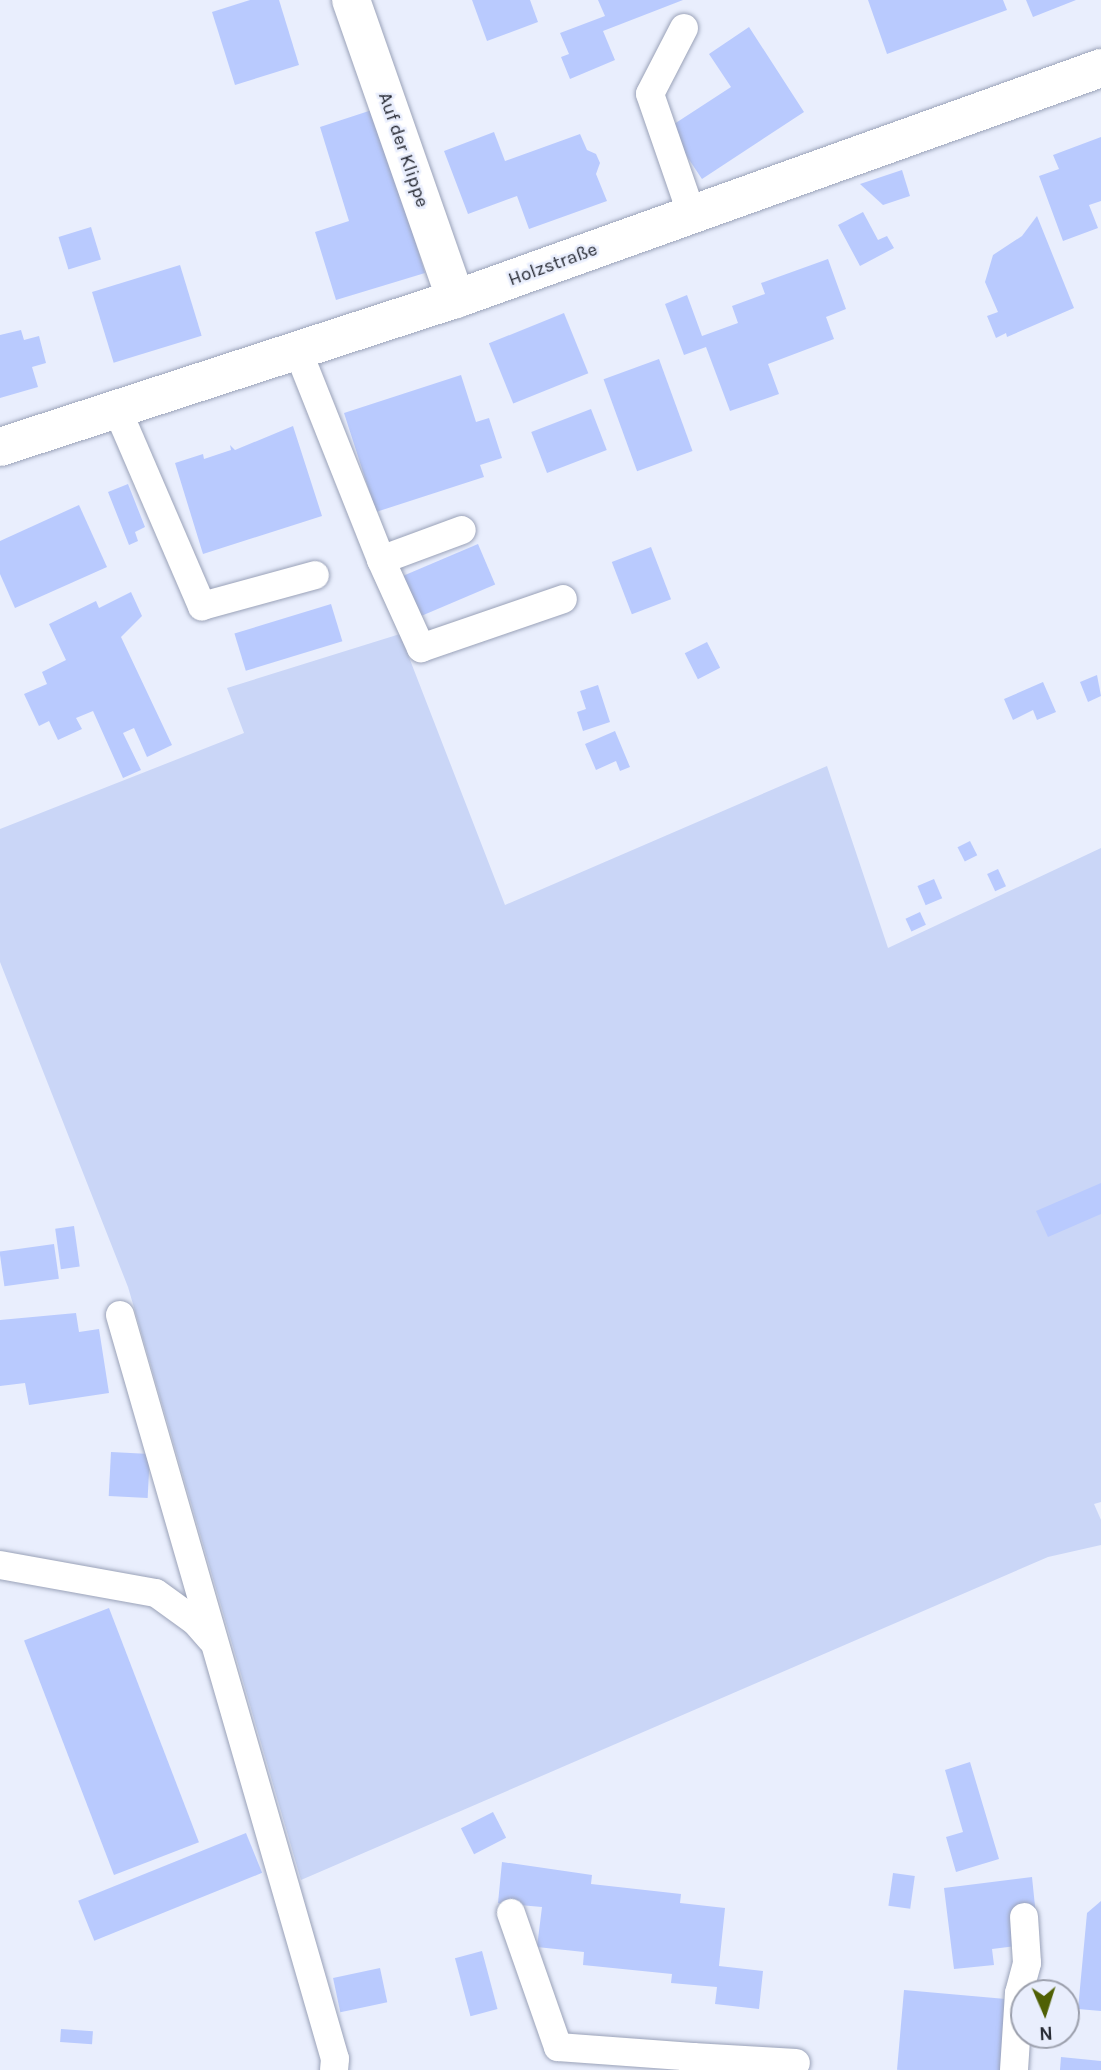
<!DOCTYPE html>
<meta charset="utf-8">
<style>
body{margin:0}
#map{position:relative;width:1101px;height:2070px;overflow:hidden;background:#e9eefd;font-family:Karla,sans-serif}
div>[style]{position:absolute}
.green>*{inset:0;background:#cad6f7}
.building>*{inset:0;background:#b9cafe;transform-origin:0 0}
.roads{filter:drop-shadow(0 0 2px #9aa2b8) drop-shadow(0 0 2px #9aa2b8)}
.lane>*{height:28px;margin:-14px;padding:0 14px;transform-origin:14px;border-radius:14px;background:#fff}
.street>*{height:38px;margin:-19px;padding:0 19px;transform-origin:19px;border-radius:19px;background:#fff}
span{translate:-50% -50%;white-space:nowrap;text-align:center;line-height:1.15;-webkit-text-stroke:5px #e9eefd;paint-order:stroke}
.street-label{font-size:19px;color:#282b34}
.north{position:absolute;left:1010px;top:1979px;width:70px;height:70px;box-sizing:border-box;background:#e9eefd;border:2px solid #9ca0ad;border-radius:50%;rotate:177deg;font-size:19px;font-weight:700;line-height:28px;text-align:center;color:#282b34}
.north::after{content:'';display:block;margin:auto;width:24px;height:32px;background:#4f6004;clip-path:polygon(50% 0,100% 100%,50% 72%,0 100%)}
</style>
<div id="map">
<div class="green">
<div style="clip-path:polygon(400px 634px,505px 905px,827px 766px,888px 948px,1101px 848px,1101px 1502px,1094px 1504px,1101px 1520px,1101px 1545px,1048px 1557px,301px 1880px,128px 1287px,0 962px,0 829px,244px 733px,227px 688px)"></div>
</div>
<div class="building">
<div style="clip-path:polygon(250px 0,279px 0,299px 65px,235px 85px,212px 12px)"></div>
<div style="clip-path:polygon(472px 0,530px 0,538px 22px,487px 41px)"></div>
<div style="clip-path:polygon(598px 0,683px 0,603px 31px,615px 60px,570px 79px,561px 57px,569px 54px,560px 33px,605px 16px)"></div>
<div style="clip-path:polygon(868px 0,1003px 0,1007px 10px,887px 54px)"></div>
<div style="clip-path:polygon(1026px 0,1076px 0,1033px 17px)"></div>
<div style="clip-path:polygon(749px 27px,804px 112px,702px 179px,668px 128px,731px 87px,709px 54px)"></div>
<div style="clip-path:polygon(375px 109px,425px 273px,336px 300px,315px 232px,349px 221px,320px 127px)"></div>
<div style="clip-path:polygon(494px 132px,505px 161px,580px 134px,587px 150px,596px 154px,600px 163px,596px 174px,607px 201px,529px 229px,517px 196px,468px 214px,444px 151px)"></div>
<div style="clip-path:polygon(1101px 137px,1101px 201px,1089px 205px,1098px 228px,1063px 241px,1039px 176px,1059px 169px,1053px 155px)"></div>
<div style="clip-path:polygon(902px 170px,910px 196px,883px 205px,860px 184px)"></div>
<div style="clip-path:polygon(863px 212px,878px 240px,887px 236px,894px 248px,860px 266px,838px 225px)"></div>
<div style="clip-path:polygon(1037px 216px,1074px 308px,1007px 337px,1006px 333px,996px 338px,987px 316px,998px 312px,985px 282px,993px 255px,1022px 236px)"></div>
<div style="left:91px;top:227px;width:34px;height:34px;rotate:73deg"></div>
<div style="clip-path:polygon(828px 259px,846px 309px,826px 317px,834px 339px,768px 364px,779px 394px,730px 411px,706px 347px,684px 355px,665px 304px,687px 295px,702px 336px,738px 323px,732px 306px,765px 294px,761px 283px)"></div>
<div style="left:180px;top:265px;width:74px;height:92px;rotate:73deg"></div>
<div style="left:564px;top:313px;width:65px;height:81px;rotate:68deg"></div>
<div style="clip-path:polygon(21px 330px,24px 340px,39px 336px,46px 363px,32px 367px,38px 387px,0 398px,0 335px)"></div>
<div style="left:659px;top:359px;width:98px;height:59px;rotate:70deg"></div>
<div style="clip-path:polygon(461px 375px,476px 422px,489px 418px,502px 458px,480px 465px,484px 477px,376px 512px,344px 413px)"></div>
<div style="left:591px;top:409px;width:44px;height:64px;rotate:69deg"></div>
<div style="clip-path:polygon(293px 426px,322px 516px,203px 554px,175px 463px,203px 454px,204px 459px,231px 450px,230px 445px,235px 450px)"></div>
<div style="clip-path:polygon(128px 484px,145px 527px,135px 532px,138px 541px,129px 545px,108px 492px)"></div>
<div style="clip-path:polygon(79px 505px,107px 567px,15px 608px,0 574px,0 541px)"></div>
<div style="left:478px;top:544px;width:44px;height:83px;rotate:67deg"></div>
<div style="left:651px;top:547px;width:56px;height:42px;rotate:69deg"></div>
<div style="clip-path:polygon(131px 592px,142px 616px,121px 637px,172px 745px,147px 757px,134px 728px,123px 733px,141px 770px,123px 778px,93px 711px,76px 718px,82px 729px,58px 740px,49px 721px,39px 726px,24px 694px,47px 684px,42px 672px,66px 660px,49px 624px,96px 601px,99px 608px)"></div>
<div style="left:331px;top:604px;width:39px;height:101px;rotate:73deg"></div>
<div style="left:707px;top:642px;width:29px;height:25px;rotate:63deg"></div>
<div style="clip-path:polygon(1097px 675px,1101px 696px,1088px 702px,1080px 682px)"></div>
<div style="clip-path:polygon(1043px 682px,1056px 712px,1037px 720px,1033px 710px,1013px 720px,1004px 699px)"></div>
<div style="clip-path:polygon(598px 685px,610px 722px,583px 731px,577px 712px,586px 709px,580px 691px)"></div>
<div style="clip-path:polygon(615px 731px,630px 767px,620px 771px,616px 761px,596px 770px,585px 744px)"></div>
<div style="left:970px;top:841px;width:16px;height:14px;rotate:63deg"></div>
<div style="left:998px;top:869px;width:19px;height:12px;rotate:65deg"></div>
<div style="left:934px;top:879px;width:21px;height:18px;rotate:67deg"></div>
<div style="left:920px;top:912px;width:14px;height:16px;rotate:65deg"></div>
<div style="clip-path:polygon(1101px 1183px,1101px 1214px,1048px 1237px,1036px 1211px)"></div>
<div style="left:74px;top:1226px;width:41px;height:19px;rotate:82deg"></div>
<div style="left:54px;top:1244px;width:35px;height:55px;rotate:82deg"></div>
<div style="clip-path:polygon(76px 1313px,79px 1332px,99px 1329px,109px 1393px,29px 1405px,25px 1383px,0 1386px,0 1320px)"></div>
<div style="left:111px;top:1452px;width:39px;height:44px;rotate:3deg"></div>
<div style="left:109px;top:1608px;width:251px;height:91px;rotate:69deg"></div>
<div style="clip-path:polygon(970px 1762px,999px 1859px,956px 1872px,946px 1837px,963px 1832px,945px 1770px)"></div>
<div style="left:493px;top:1812px;width:29px;height:36px;rotate:63deg"></div>
<div style="left:246px;top:1833px;width:43px;height:181px;rotate:68deg"></div>
<div style="clip-path:polygon(502px 1862px,592px 1875px,591px 1884px,681px 1894px,680px 1903px,725px 1908px,719px 1966px,763px 1971px,759px 2009px,715px 2004px,717px 1987px,671px 1983px,672px 1974px,583px 1965px,584px 1952px,537px 1947px,542px 1907px,498px 1903px)"></div>
<div style="left:893px;top:1873px;width:22px;height:33px;rotate:8deg"></div>
<div style="clip-path:polygon(1032px 1877px,1036px 1916px,1016px 1946px,992px 1949px,994px 1965px,954px 1969px,944px 1888px)"></div>
<div style="clip-path:polygon(1101px 1901px,1101px 2011px,1078px 2009px,1087px 1913px)"></div>
<div style="left:482px;top:1951px;width:60px;height:28px;rotate:75deg"></div>
<div style="left:380px;top:1968px;width:35px;height:48px;rotate:78deg"></div>
<div style="left:904px;top:1990px;width:105px;height:80px;rotate:5deg"></div>
<div style="left:61px;top:2029px;width:32px;height:13px;rotate:4deg"></div>
<div style="clip-path:polygon(1061px 2057px,1101px 2061px,1101px 2070px,1060px 2070px)"></div>
</div>
<div class="roads">
<div class="lane">
<div style="left:684px;top:28px;width:74px;rotate:117.3deg"></div>
<div style="left:650px;top:94px;width:128px;rotate:70.9deg"></div>
<div style="left:298px;top:351px;width:225px;rotate:68.3deg"></div>
<div style="left:381px;top:560px;width:86px;rotate:-20.3deg"></div>
<div style="left:117px;top:409px;width:215px;rotate:66.7deg"></div>
<div style="left:202px;top:606px;width:117px;rotate:-15.3deg"></div>
<div style="left:381px;top:560px;width:97px;rotate:65.6deg"></div>
<div style="left:421px;top:648px;width:150px;rotate:-19deg"></div>
<div style="left:120px;top:1315px;width:774px;rotate:73.88deg"></div>
<div style="left:335px;top:2059px;width:11px;rotate:95deg"></div>
<div style="left:0;top:1565px;width:158px;rotate:10.2deg"></div>
<div style="left:156px;top:1593px;width:49px;rotate:35.9deg"></div>
<div style="left:196px;top:1622px;width:23px;rotate:49deg"></div>
<div style="left:511px;top:1913px;width:142px;rotate:70.7deg"></div>
<div style="left:558px;top:2047px;width:135px;rotate:4.2deg"></div>
<div style="left:693px;top:2057px;width:13px;rotate:90deg"></div>
<div style="left:693px;top:2057px;width:103px;rotate:3.3deg"></div>
<div style="left:1014px;top:2070px;width:77px;rotate:-86.3deg"></div>
<div style="left:1019px;top:1993px;width:31px;rotate:-75deg"></div>
<div style="left:1027px;top:1963px;width:46px;rotate:-93.7deg"></div>
</div>
<div class="street">
<div style="left:351px;top:0;width:317px;rotate:70.7deg"></div>
<div style="left:0;top:447px;width:479px;rotate:-18deg"></div>
<div style="left:456px;top:299px;width:685px;rotate:-19.7deg"></div>
</div>
</div>
<div class="street-label">
<span style="left:403px;top:150px;rotate:71deg">Auf der Klippe</span>
<span style="left:553px;top:265px;rotate:-20deg">Holzstraße</span>
</div>
<div class="north">N</div>
</div>
